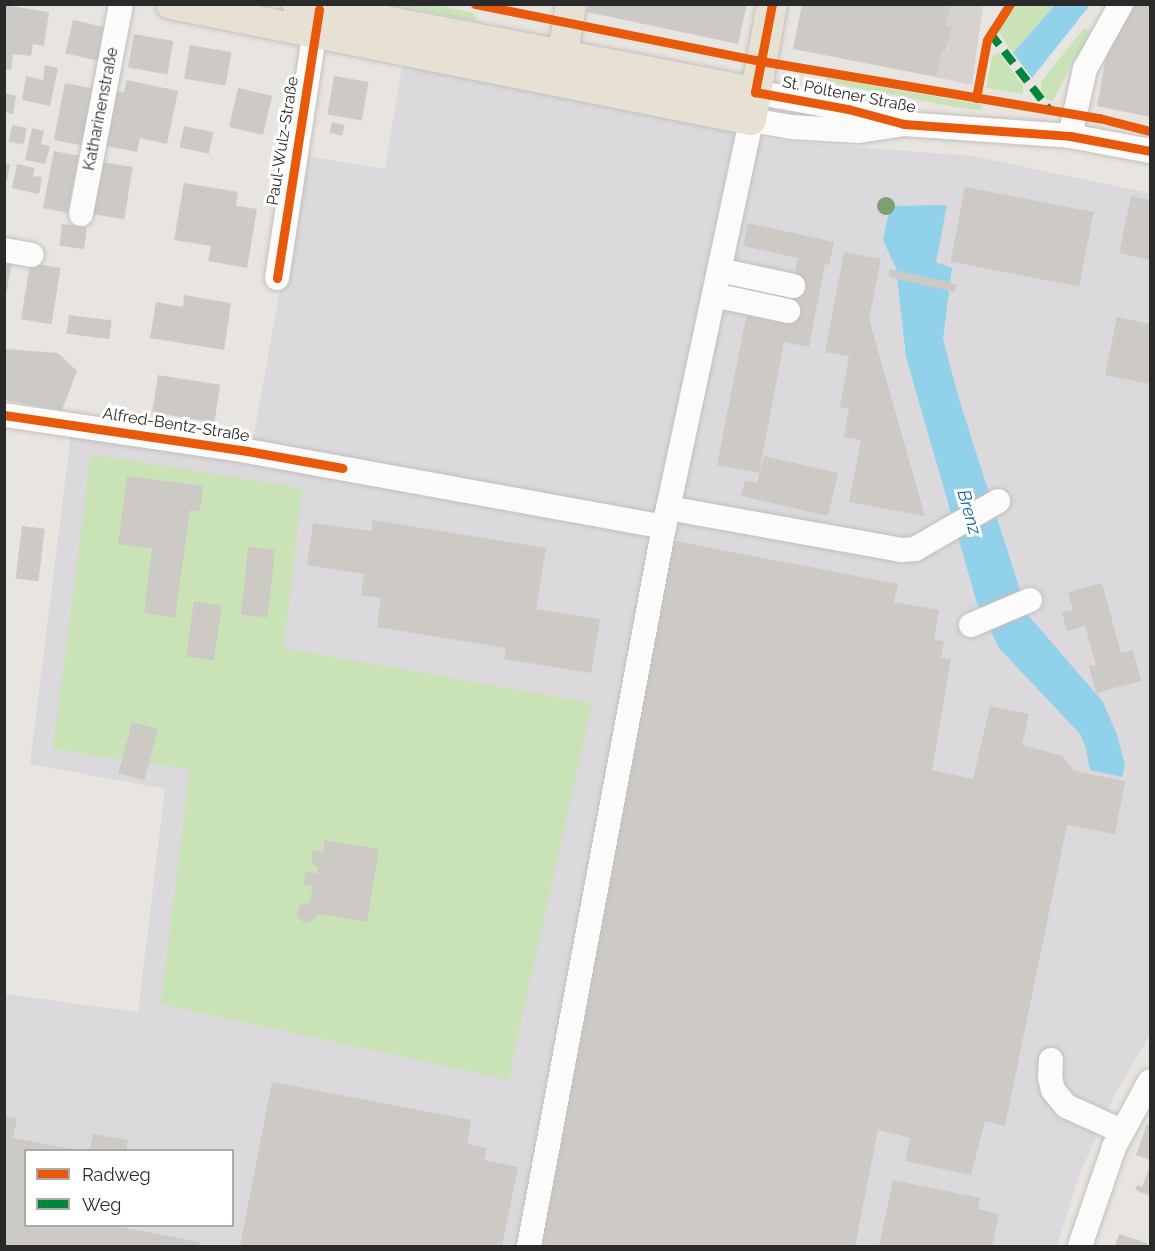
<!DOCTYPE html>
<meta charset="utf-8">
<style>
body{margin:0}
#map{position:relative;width:1155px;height:1251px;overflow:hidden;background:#e8e4df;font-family:Raleway,sans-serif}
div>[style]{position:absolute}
.industrial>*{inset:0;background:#dbd9db}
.green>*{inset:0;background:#c9e3b7}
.plaza>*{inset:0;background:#d6d2ce}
.water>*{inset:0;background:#92d1ea}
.building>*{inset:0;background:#cdcac6;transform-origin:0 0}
.roads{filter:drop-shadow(0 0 2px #c1c0c1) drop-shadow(0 0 2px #c1c0c1)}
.minor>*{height:24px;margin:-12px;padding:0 12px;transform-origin:12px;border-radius:12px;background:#fcfbfa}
.major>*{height:30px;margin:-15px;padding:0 15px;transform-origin:15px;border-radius:15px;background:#e6e1d2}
.quiet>*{height:8px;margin-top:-4px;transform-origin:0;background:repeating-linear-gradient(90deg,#00873e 0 15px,transparent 0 23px)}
.cycleway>*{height:9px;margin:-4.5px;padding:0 4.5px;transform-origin:4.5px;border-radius:4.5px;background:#e8590c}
.trees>*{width:18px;height:18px;margin:-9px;border-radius:50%;background:#7e9f72}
span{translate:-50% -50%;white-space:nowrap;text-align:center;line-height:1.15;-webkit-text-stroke:6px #fff;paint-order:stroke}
.street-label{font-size:16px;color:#2a2a2a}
.water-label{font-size:18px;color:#0d669a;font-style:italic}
.frame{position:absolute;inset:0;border:6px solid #2a2a2a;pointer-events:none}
.legend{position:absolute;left:24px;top:1149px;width:210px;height:78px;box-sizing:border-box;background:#fff;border:2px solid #aaa;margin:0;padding:8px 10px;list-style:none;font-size:18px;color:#2a2a2a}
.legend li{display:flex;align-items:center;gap:12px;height:30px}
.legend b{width:30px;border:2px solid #aaa}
</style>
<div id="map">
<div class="industrial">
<div style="clip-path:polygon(evenodd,403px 61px,724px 127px,769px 140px,972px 156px,1150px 193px,1150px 1034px,1111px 1102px,1079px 1176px,1057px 1246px,5px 1246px,5px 994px,138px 1012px,165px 789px,30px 764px,71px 433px,249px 462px,304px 156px,385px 169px,403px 61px,26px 1150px,232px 1150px,232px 1226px,26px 1226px,26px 1150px)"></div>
</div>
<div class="green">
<div style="clip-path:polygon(398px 5px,437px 5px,473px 13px,479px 22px)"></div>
<div style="clip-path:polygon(1017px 5px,1055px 5px,1013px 53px,999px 32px,1002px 23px)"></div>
<div style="clip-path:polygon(1084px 28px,1092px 32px,1069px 69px,1056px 95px,1052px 101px,1047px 100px,1041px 91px,1041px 82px)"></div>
<div style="clip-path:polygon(999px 53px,1023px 86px,1023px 94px,986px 88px,992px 56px)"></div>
<div style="clip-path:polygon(826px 77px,982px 105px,981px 110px,955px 107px,826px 82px)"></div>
<div style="clip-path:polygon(91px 454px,302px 488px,284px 648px,592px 703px,508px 1080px,161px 1004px,190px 770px,53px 749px)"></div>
</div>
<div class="plaza">
<div style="clip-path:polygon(951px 5px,983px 5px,972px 85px,936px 77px,942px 51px,947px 52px,951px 28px,946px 26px)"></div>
</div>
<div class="water">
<div style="clip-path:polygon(1055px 5px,1090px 5px,1032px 78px,1013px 53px)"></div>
<div style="clip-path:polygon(947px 205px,936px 262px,952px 268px,943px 339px,959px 399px,1028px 615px,1103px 702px,1117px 735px,1125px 765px,1122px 777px,1090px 770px,1086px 748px,1080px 734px,999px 648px,977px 603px,906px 357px,896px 268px,883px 240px,890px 206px)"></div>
</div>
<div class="building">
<div style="clip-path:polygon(589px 4px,747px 4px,738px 44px,587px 12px)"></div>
<div style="clip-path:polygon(802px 4px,951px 4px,946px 26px,952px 27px,946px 52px,942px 51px,936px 77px,793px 49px)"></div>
<div style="clip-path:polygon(1136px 4px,1150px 4px,1150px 117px,1097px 106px,1107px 53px)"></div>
<div style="clip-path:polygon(4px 5px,49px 12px,44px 46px,33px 44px,31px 56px,13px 54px,11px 70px,4px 69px)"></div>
<div style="left:73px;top:20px;width:36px;height:34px;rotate:13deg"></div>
<div style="left:134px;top:34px;width:40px;height:34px;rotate:10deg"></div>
<div style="left:190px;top:45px;width:42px;height:34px;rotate:10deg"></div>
<div style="clip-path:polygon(45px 65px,58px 68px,50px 106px,22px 100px,26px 76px,43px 80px)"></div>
<div style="left:334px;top:76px;width:35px;height:39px;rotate:10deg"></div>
<div style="clip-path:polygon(127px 80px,178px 91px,167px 144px,140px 138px,137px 152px,102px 145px,113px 90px,124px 92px)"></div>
<div style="left:65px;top:83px;width:33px;height:58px;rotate:11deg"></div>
<div style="left:238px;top:88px;width:35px;height:40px;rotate:13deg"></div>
<div style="clip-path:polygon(4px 93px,16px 96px,13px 114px,4px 112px)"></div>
<div style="left:332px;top:122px;width:13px;height:11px;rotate:13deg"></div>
<div style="left:12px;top:125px;width:15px;height:17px;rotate:11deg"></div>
<div style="left:184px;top:126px;width:30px;height:22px;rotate:12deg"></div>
<div style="clip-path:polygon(32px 128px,44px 131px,41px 144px,50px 146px,45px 164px,25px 160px)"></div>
<div style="left:54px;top:151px;width:25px;height:58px;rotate:11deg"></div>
<div style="left:101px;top:162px;width:32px;height:53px;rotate:9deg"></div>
<div style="clip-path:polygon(4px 164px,10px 164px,7px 180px,4px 180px)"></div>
<div style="clip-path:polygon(17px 164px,35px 168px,33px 176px,42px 177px,39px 194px,12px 188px)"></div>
<div style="clip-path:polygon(184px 183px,238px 192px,236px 206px,257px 209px,247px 268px,208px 261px,211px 246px,174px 240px)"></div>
<div style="left:965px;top:187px;width:131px;height:76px;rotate:11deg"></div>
<div style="clip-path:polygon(1131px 196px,1150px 200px,1150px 260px,1119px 253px)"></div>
<div style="clip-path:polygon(748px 223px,834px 242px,829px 265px,825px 264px,809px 347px,784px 342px,759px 473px,717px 465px,747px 312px,786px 319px,798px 258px,743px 246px)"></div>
<div style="left:62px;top:224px;width:25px;height:22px;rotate:7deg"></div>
<div style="clip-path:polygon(844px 252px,881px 259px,869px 319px,925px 516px,849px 502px,861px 440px,844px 437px,849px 409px,840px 407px,849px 356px,825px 352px)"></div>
<div style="clip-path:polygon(4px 260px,12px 261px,6px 295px,4px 295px)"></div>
<div style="left:30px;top:263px;width:31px;height:57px;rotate:9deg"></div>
<div style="left:890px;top:269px;width:68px;height:8px;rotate:13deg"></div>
<div style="clip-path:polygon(184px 295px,231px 303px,224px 350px,150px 338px,156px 302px,183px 307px)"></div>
<div style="left:69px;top:315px;width:43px;height:19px;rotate:7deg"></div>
<div style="clip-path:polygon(1117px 317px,1150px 324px,1150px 384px,1105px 375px)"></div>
<div style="clip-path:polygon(4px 349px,58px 353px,77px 371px,62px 410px,4px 400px)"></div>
<div style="left:158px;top:375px;width:63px;height:38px;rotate:9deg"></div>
<div style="clip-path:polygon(764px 456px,838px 473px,828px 516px,741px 496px,745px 480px,757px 483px)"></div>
<div style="clip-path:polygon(127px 476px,203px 486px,200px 512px,190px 510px,175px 618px,144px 613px,152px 549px,118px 544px)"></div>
<div style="clip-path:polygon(373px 520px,546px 548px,536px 609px,600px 619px,591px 673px,504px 659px,506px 648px,377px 627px,381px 598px,361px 595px,364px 574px,307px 565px,313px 523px,371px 531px)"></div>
<div style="left:22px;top:526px;width:23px;height:53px;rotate:7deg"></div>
<div style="clip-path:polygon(670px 540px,898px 584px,894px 602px,939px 610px,934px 640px,944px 641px,941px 658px,951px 659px,932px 770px,973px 779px,990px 706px,1029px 714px,1022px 745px,1063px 756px,1074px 771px,1125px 781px,1115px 834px,1067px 825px,1005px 1126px,985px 1121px,971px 1175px,905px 1161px,910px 1138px,878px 1130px,855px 1246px,540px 1246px)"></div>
<div style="left:248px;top:547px;width:27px;height:68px;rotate:6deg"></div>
<div style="clip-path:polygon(1102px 583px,1121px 653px,1133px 650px,1141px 681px,1096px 693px,1089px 666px,1096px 665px,1085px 626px,1067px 631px,1062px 612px,1073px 610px,1068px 592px)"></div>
<div style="left:194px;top:601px;width:28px;height:56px;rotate:8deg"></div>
<div style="left:132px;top:722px;width:27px;height:53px;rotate:15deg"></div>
<div style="clip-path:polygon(324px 840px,379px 849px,367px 922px,317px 914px,314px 920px,304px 923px,297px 916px,299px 905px,309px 903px,313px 886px,303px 884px,306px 871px,317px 874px,318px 867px,312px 864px,311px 855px,314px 850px,323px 852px)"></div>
<div style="clip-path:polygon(272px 1082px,471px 1120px,467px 1144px,487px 1148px,484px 1160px,518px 1167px,502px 1246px,240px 1246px)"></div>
<div style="clip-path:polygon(4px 1116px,17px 1118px,13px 1138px,72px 1149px,26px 1150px,26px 1226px,115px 1226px,200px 1242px,199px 1246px,4px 1246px)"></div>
<div style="clip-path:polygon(1147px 1124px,1150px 1125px,1150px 1160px,1136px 1155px)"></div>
<div style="clip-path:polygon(93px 1134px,128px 1140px,126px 1150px,90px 1150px)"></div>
<div style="clip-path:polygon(1150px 1165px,1150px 1196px,1135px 1190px,1137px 1185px,1142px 1187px)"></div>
<div style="clip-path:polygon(893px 1180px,980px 1198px,978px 1209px,999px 1214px,992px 1246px,879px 1246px)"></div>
<div style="clip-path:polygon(1119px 1234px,1147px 1243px,1146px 1246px,1115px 1246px)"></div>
</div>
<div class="roads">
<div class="minor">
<div style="left:755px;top:92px;width:95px;rotate:10.4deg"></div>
<div style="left:848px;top:109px;width:58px;rotate:15deg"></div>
<div style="left:904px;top:124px;width:166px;rotate:4.1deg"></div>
<div style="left:1070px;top:136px;width:81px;rotate:10.6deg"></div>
<div style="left:1070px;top:136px;width:69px;rotate:-77.4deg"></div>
<div style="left:1085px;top:69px;width:74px;rotate:-61deg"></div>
<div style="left:81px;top:214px;width:214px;rotate:-79.2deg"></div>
<div style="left:4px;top:250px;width:28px;rotate:10deg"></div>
<div style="left:719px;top:270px;width:76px;rotate:12.2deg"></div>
<div style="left:277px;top:278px;width:265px;rotate:-81.3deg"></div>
<div style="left:714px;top:295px;width:76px;rotate:12.2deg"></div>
<div style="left:4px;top:415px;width:246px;rotate:8.4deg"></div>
<div style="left:247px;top:451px;width:424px;rotate:10.3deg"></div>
<div style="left:668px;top:508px;width:238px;rotate:10.2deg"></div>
<div style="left:902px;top:550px;width:13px;rotate:-4deg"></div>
<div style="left:915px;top:549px;width:96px;rotate:-30deg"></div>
<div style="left:971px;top:625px;width:64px;rotate:-23deg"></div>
<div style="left:1051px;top:1060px;width:17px;rotate:93deg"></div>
<div style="left:1050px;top:1077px;width:13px;rotate:77deg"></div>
<div style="left:1053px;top:1090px;width:21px;rotate:51deg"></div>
<div style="left:1066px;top:1106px;width:60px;rotate:24.4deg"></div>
<div style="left:529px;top:1246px;width:732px;rotate:-79.37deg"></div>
<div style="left:664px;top:527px;width:416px;rotate:-77.9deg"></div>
<div style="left:751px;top:120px;width:41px;rotate:9.9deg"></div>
<div style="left:791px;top:127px;width:68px;rotate:3.4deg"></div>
<div style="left:859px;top:131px;width:46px;rotate:-8.8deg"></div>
<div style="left:1080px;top:1246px;width:105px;rotate:-71deg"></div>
<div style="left:1114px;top:1147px;width:75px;rotate:-61.4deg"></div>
</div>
<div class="major">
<div style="left:171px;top:4px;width:591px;rotate:11.31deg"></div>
<div style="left:751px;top:120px;width:118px;rotate:-79.7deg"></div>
<div style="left:297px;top:4px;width:466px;rotate:10.9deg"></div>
<div style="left:567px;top:73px;width:20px;rotate:-101deg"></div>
<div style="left:563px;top:53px;width:50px;rotate:-80.7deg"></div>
</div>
</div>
<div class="quiet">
<div style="left:990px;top:33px;width:96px;rotate:52.2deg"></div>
</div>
<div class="cycleway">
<div style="left:475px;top:4px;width:292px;rotate:11.3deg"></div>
<div style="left:761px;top:61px;width:343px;rotate:9.6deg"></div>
<div style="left:1099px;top:118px;width:53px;rotate:14.3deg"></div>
<div style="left:772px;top:4px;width:90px;rotate:100.9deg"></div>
<div style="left:755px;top:92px;width:95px;rotate:10.4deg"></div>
<div style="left:848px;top:109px;width:58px;rotate:15deg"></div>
<div style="left:904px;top:124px;width:166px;rotate:4.1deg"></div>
<div style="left:1070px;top:136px;width:81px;rotate:10.6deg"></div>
<div style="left:976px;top:98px;width:59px;rotate:-79.3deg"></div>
<div style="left:987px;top:40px;width:43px;rotate:-57.4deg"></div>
<div style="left:277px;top:278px;width:272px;rotate:-81.1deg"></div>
<div style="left:4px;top:415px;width:246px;rotate:8.4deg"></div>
<div style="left:247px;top:451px;width:97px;rotate:10.1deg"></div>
</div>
<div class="trees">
<div style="left:886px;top:206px"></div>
</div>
<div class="street-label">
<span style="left:849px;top:95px;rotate:11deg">St. Pöltener Straße</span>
<span style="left:101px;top:109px;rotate:-79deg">Katharinenstraße</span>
<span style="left:283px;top:141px;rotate:-81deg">Paul-Wulz-Straße</span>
<span style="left:176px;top:425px;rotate:9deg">Alfred-Bentz-Straße</span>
</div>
<div class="water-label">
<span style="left:969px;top:512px;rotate:74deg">Brenz</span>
</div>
<div class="frame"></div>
<ul class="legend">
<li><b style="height:8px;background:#e8590c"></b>Radweg</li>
<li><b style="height:8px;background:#00873e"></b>Weg</li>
</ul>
</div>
